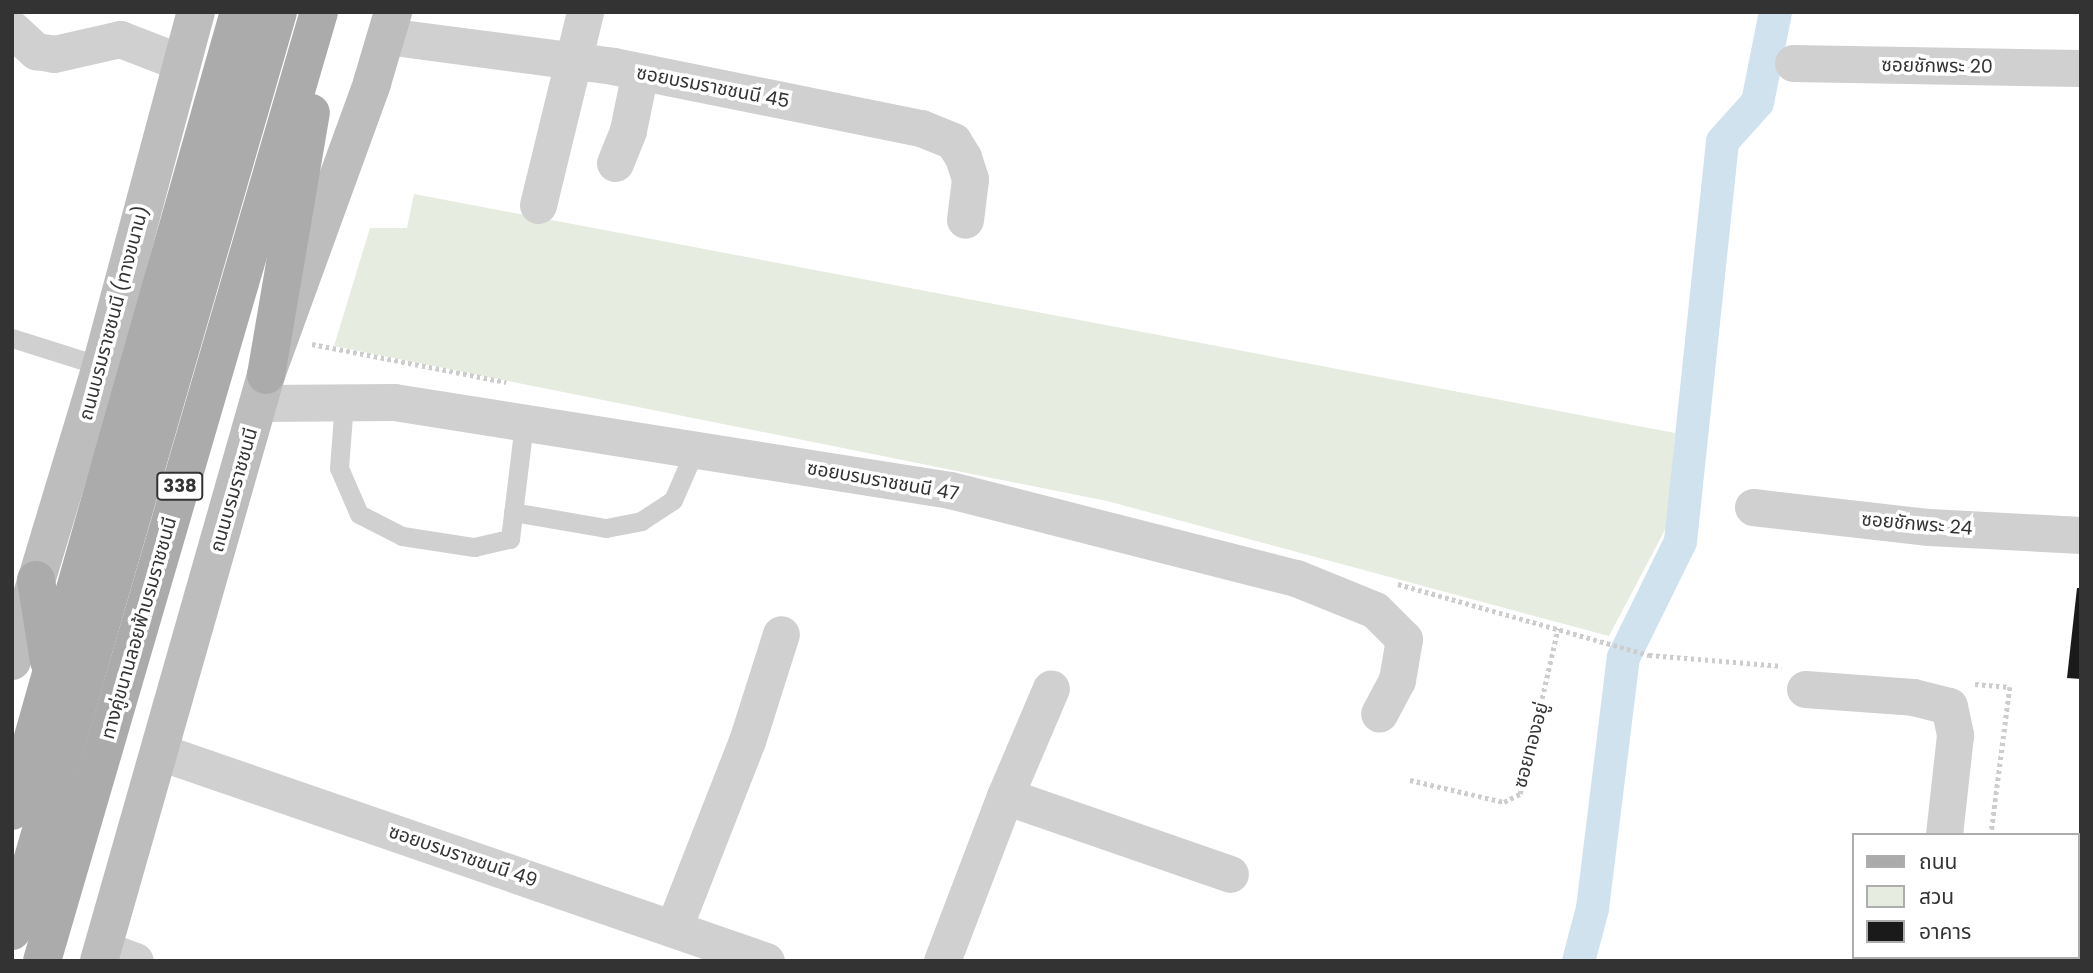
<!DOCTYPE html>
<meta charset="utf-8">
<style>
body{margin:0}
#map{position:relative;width:2093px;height:973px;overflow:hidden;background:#fff;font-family:Poppins,"Noto Sans Thai",sans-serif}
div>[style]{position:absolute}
.green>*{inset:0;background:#e6ecdf}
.canal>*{height:33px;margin:-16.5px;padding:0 16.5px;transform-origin:16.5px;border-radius:16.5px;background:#cfe2ee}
.building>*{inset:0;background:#1a1a1a}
.path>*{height:4.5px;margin-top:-2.25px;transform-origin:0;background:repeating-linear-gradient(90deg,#cdcdcd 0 3.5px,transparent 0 7px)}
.lane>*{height:19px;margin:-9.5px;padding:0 9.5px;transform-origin:9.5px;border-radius:9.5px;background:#d0d0d0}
.street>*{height:37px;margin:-18.5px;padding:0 18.5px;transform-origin:18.5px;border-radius:18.5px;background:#d0d0d0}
.secondary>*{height:38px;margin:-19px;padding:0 19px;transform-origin:19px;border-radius:19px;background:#bdbdbd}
.primary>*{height:38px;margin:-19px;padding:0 19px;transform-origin:19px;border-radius:19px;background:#ababab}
span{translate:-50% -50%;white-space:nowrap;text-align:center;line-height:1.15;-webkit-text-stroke:7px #fff;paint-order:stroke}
.shield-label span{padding:2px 5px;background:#fff;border:2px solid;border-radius:5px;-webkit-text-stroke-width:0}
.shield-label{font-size:18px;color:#333;font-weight:700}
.street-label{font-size:19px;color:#333}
.frame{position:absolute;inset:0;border:14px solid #333;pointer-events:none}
.legend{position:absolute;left:1852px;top:833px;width:228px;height:126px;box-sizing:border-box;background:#fff;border:2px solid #adadad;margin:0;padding:9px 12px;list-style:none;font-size:21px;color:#333}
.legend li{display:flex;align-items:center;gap:14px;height:35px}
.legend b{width:35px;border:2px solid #adadad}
</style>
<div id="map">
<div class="green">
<div style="clip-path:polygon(414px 194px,1675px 433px,1667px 526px,1609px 636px,1107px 501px,334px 346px,370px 228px,407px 228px)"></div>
</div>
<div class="canal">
<div style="left:1578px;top:961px;width:55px;rotate:-75.2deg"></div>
<div style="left:1592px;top:908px;width:253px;rotate:-83deg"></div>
<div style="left:1623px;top:657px;width:129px;rotate:-63.8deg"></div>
<div style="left:1680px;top:541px;width:402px;rotate:-84deg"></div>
<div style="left:1722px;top:141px;width:52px;rotate:-48.1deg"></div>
<div style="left:1757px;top:102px;width:92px;rotate:-78.7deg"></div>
</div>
<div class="building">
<div style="clip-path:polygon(2077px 588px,2081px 588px,2081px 679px,2067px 678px)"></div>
<div style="clip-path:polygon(2077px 888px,2081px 961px,2061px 961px,2077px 957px)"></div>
</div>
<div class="path">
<div style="left:312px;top:344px;width:198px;rotate:11.1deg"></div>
<div style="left:1398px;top:584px;width:261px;rotate:15.8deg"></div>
<div style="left:1649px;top:655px;width:133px;rotate:4.7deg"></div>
<div style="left:1975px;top:684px;width:35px;rotate:5deg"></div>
<div style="left:2010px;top:687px;width:149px;rotate:97.3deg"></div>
<div style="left:1410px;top:780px;width:97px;rotate:13.2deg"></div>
<div style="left:1504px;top:802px;width:18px;rotate:-27deg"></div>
<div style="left:1520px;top:794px;width:170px;rotate:-77.1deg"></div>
<div style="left:2077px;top:870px;width:4px"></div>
</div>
<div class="lane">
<div style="left:12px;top:338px;width:93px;rotate:17.5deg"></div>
<div style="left:344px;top:402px;width:66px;rotate:94.3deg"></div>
<div style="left:339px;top:468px;width:50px;rotate:66.5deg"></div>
<div style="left:359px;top:514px;width:48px;rotate:27.1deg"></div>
<div style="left:402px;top:536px;width:73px;rotate:8.7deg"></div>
<div style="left:474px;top:547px;width:37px;rotate:-13deg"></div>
<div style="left:510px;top:539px;width:117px;rotate:-83.1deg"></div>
<div style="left:513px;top:512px;width:94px;rotate:9.8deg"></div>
<div style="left:606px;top:528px;width:36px;rotate:-11deg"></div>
<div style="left:641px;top:521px;width:38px;rotate:-33deg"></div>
<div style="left:673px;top:500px;width:55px;rotate:-66.3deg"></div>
</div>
<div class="street">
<div style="left:12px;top:29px;width:33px;rotate:43deg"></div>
<div style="left:36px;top:51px;width:18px;rotate:9deg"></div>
<div style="left:54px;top:54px;width:68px;rotate:-12.8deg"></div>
<div style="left:120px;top:39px;width:66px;rotate:21.2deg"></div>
<div style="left:386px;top:36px;width:229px;rotate:7.5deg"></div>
<div style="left:613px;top:66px;width:314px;rotate:11.4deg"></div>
<div style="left:921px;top:128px;width:35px;rotate:22deg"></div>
<div style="left:953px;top:141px;width:19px;rotate:58deg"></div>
<div style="left:963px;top:157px;width:23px;rotate:72deg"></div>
<div style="left:970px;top:179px;width:41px;rotate:97deg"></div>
<div style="left:1793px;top:63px;width:288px;rotate:1deg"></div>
<div style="left:615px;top:163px;width:35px;rotate:-68deg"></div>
<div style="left:628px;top:130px;width:59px;rotate:-78.3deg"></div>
<div style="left:538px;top:205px;width:199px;rotate:-76.3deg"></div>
<div style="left:259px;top:403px;width:135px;rotate:-0.4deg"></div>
<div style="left:394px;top:402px;width:563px;rotate:8.99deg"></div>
<div style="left:950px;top:490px;width:357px;rotate:14.3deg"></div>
<div style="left:1296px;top:578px;width:85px;rotate:22.1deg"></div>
<div style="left:1375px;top:610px;width:41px;rotate:45deg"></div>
<div style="left:1404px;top:639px;width:42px;rotate:99.7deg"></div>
<div style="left:1397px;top:680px;width:38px;rotate:118deg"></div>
<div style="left:1753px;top:507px;width:177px;rotate:6.5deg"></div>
<div style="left:1929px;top:527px;width:152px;rotate:3deg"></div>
<div style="left:1805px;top:689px;width:108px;rotate:4.2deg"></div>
<div style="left:1913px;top:697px;width:37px;rotate:14deg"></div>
<div style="left:1949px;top:706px;width:30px;rotate:78deg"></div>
<div style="left:1955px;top:735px;width:101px;rotate:96.3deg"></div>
<div style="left:160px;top:752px;width:641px;rotate:19.03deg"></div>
<div style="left:1005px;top:796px;width:117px;rotate:-66.9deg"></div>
<div style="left:674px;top:927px;width:200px;rotate:-68.6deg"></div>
<div style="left:747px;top:741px;width:112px;rotate:-72.4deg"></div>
<div style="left:102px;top:949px;width:35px;rotate:20deg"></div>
<div style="left:2034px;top:957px;width:4px;rotate:76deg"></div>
<div style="left:942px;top:961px;width:177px;rotate:-69.1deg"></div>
<div style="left:1005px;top:796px;width:238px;rotate:19.1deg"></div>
</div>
<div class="secondary">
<div style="left:12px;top:661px;width:308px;rotate:-73.2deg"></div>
<div style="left:101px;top:366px;width:367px;rotate:-75deg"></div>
<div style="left:99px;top:961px;width:609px;rotate:-74.09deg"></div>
<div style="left:266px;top:375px;width:311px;rotate:-70deg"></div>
<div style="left:372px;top:83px;width:74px;rotate:-73.5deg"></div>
</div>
<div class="primary">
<div style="left:266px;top:375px;width:266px;rotate:-80.3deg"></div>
<div style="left:36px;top:580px;width:82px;rotate:80.9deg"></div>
<div style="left:12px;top:811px;width:831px;rotate:-74.14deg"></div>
<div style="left:12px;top:931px;width:957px;rotate:-73.86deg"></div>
<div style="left:42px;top:961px;width:989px;rotate:-73.73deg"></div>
</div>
<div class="shield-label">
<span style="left:180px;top:486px">338</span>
</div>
<div class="street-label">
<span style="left:1937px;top:66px;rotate:1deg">ซอยชักพระ 20</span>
<span style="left:713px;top:87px;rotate:11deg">ซอยบรมราชชนนี 45</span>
<span style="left:114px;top:313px;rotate:-75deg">ถนนบรมราชชนนี (ทางขนาน)</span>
<span style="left:883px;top:481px;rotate:10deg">ซอยบรมราชชนนี 47</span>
<span style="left:234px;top:490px;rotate:-74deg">ถนนบรมราชชนนี</span>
<span style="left:1917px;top:524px;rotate:5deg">ซอยชักพระ 24</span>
<span style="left:139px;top:628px;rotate:-74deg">ทางคู่ขนานลอยฟ้าบรมราชชนนี</span>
<span style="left:1531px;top:745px;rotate:-75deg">ซอยทองอยู่</span>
<span style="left:463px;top:856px;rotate:19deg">ซอยบรมราชชนนี 49</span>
</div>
<div class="frame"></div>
<ul class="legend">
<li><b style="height:9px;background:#ababab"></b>ถนน</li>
<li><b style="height:19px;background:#e6ecdf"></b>สวน</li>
<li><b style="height:19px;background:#1a1a1a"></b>อาคาร</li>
</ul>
</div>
